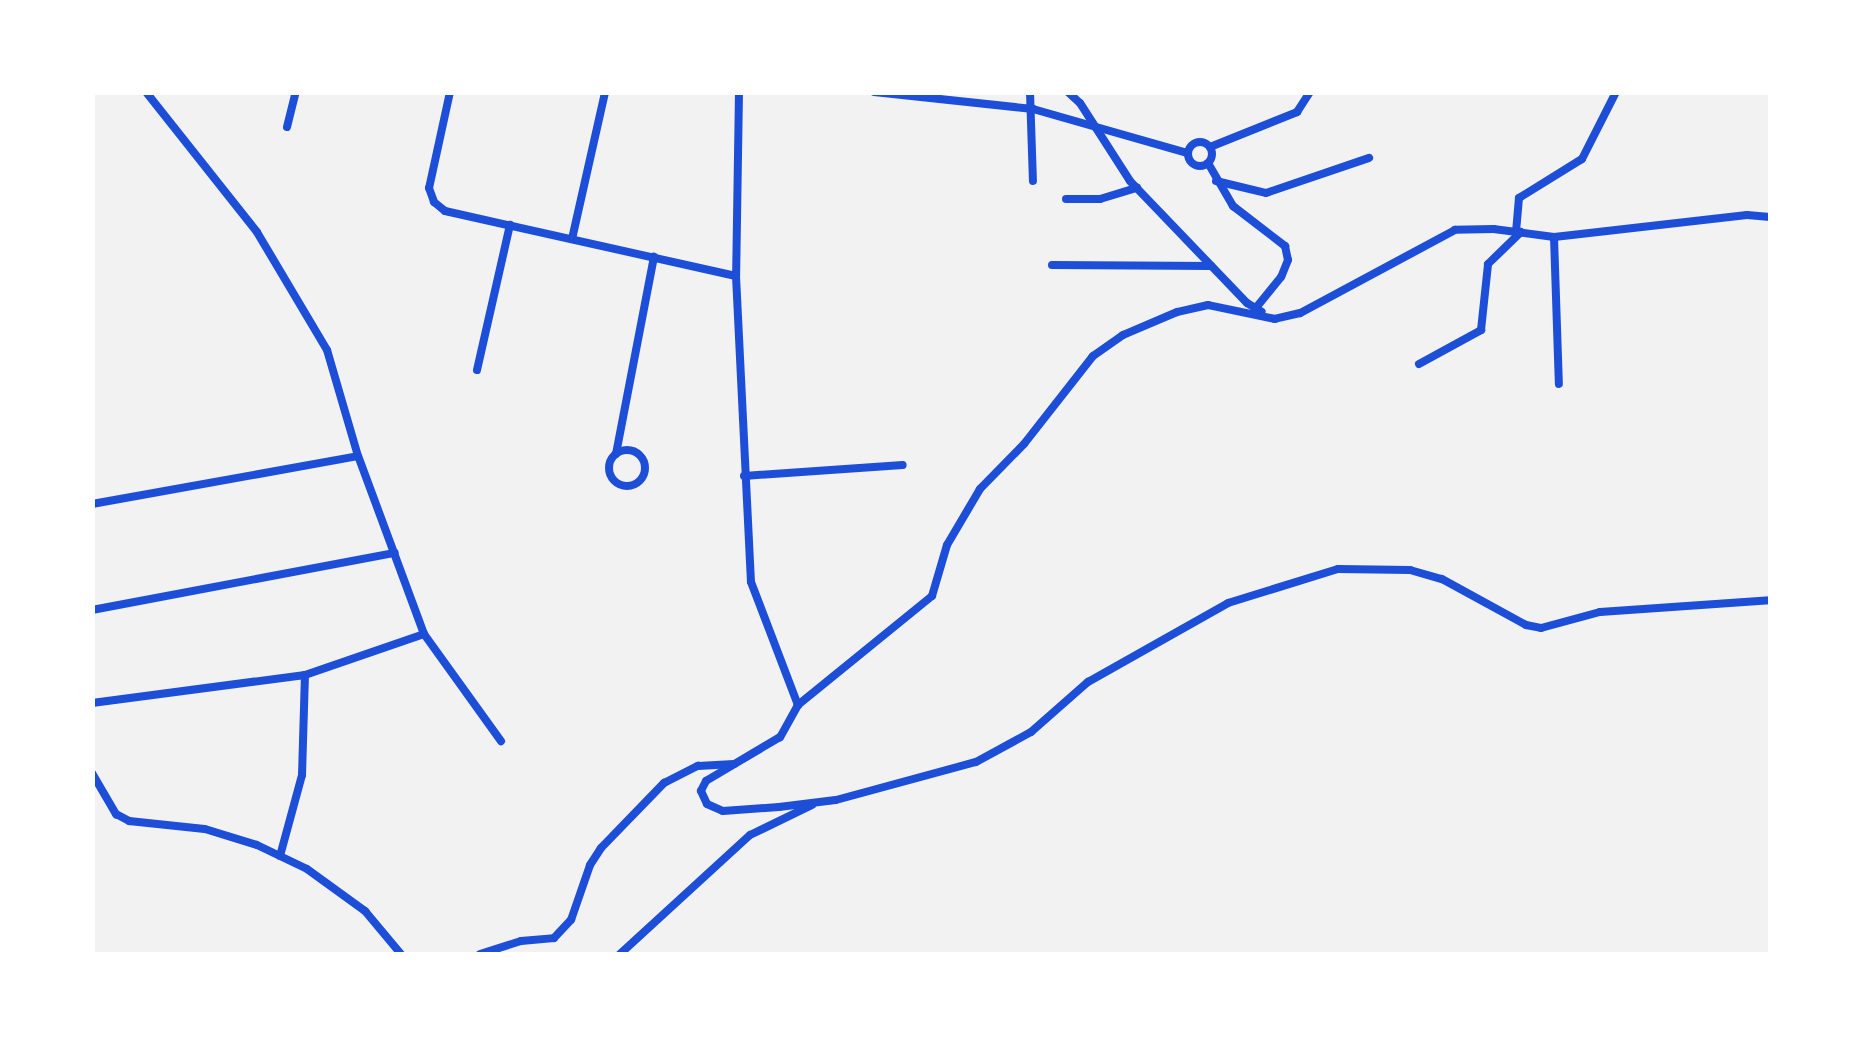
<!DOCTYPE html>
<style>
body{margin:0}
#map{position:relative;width:1863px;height:1047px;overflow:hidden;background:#f2f2f2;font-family:"Noto Sans",sans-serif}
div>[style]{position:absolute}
.minor>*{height:8px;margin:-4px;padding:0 4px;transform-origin:4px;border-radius:4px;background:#1d4ed8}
.minor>.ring{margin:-4px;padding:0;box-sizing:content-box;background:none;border:8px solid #1d4ed8;border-radius:50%}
span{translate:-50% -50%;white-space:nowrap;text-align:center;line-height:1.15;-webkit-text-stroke:10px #fff;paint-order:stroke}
.frame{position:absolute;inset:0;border:95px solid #fff;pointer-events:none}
</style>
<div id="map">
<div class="minor">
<div style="left:450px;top:92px;width:98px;rotate:102.3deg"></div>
<div style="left:429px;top:188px;width:15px;rotate:70deg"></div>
<div style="left:434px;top:202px;width:14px;rotate:39deg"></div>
<div style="left:445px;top:211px;width:298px;rotate:12.6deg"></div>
<div style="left:739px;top:92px;width:184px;rotate:90.9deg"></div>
<div style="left:736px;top:276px;width:306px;rotate:87.2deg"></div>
<div style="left:751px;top:582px;width:132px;rotate:69.1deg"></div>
<div style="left:874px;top:92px;width:160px;rotate:6.1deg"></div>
<div style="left:1033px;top:109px;width:160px;rotate:15.9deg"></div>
<div style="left:1030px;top:92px;width:89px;rotate:88.1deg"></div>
<div style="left:1068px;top:92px;width:16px;rotate:43deg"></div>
<div style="left:1080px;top:103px;width:93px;rotate:57.3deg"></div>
<div style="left:1130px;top:181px;width:169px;rotate:46.2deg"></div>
<div style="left:1247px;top:303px;width:17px;rotate:31deg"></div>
<div style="left:287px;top:127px;width:36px;rotate:-76deg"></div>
<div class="ring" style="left:1188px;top:142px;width:16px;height:16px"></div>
<div style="left:1210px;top:147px;width:94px;rotate:-21.9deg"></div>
<div style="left:1297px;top:112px;width:24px;rotate:-57deg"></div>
<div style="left:1208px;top:163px;width:50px;rotate:59.8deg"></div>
<div style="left:1233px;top:206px;width:66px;rotate:37.6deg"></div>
<div style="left:1285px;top:246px;width:14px;rotate:78deg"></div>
<div style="left:1288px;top:260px;width:18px;rotate:112deg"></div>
<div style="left:1281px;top:277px;width:40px;rotate:129deg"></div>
<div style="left:1216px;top:181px;width:51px;rotate:13.5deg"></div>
<div style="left:1266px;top:193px;width:109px;rotate:-18.8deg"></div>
<div style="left:1066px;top:199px;width:34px"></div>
<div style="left:1100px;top:199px;width:39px;rotate:-17deg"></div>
<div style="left:1770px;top:217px;width:23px;rotate:-175deg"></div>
<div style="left:1747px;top:215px;width:194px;rotate:173.5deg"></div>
<div style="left:1554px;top:237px;width:61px;rotate:-172.4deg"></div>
<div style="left:1494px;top:229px;width:39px;rotate:179deg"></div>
<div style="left:1455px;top:230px;width:176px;rotate:151.8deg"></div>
<div style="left:1300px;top:313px;width:26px;rotate:167deg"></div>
<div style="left:1275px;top:319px;width:68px;rotate:-168.2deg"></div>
<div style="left:1208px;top:305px;width:32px;rotate:167deg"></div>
<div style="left:1177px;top:312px;width:59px;rotate:156.9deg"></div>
<div style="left:1123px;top:335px;width:37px;rotate:145deg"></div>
<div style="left:1093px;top:356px;width:112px;rotate:128.1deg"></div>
<div style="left:1024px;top:444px;width:63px;rotate:134.4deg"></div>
<div style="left:980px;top:489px;width:65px;rotate:120.5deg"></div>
<div style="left:947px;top:545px;width:53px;rotate:106.4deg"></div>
<div style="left:932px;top:596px;width:173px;rotate:140.9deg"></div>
<div style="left:798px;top:705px;width:37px;rotate:119deg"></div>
<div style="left:780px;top:737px;width:86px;rotate:149.3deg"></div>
<div style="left:706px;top:781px;width:11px;rotate:117deg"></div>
<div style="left:701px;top:791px;width:14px;rotate:65deg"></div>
<div style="left:707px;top:804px;width:17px;rotate:24deg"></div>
<div style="left:723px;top:811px;width:56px;rotate:-4.1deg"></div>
<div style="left:779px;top:807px;width:57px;rotate:-7deg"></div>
<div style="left:836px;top:800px;width:145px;rotate:-15.2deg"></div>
<div style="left:976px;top:762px;width:63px;rotate:-28.6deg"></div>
<div style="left:1031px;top:732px;width:76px;rotate:-41.3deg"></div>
<div style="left:1088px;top:682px;width:161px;rotate:-29.4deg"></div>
<div style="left:1228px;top:603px;width:115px;rotate:-17.2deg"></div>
<div style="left:1338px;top:569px;width:72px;rotate:0.8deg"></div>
<div style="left:1410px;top:570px;width:33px;rotate:16deg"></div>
<div style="left:1442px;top:579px;width:96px;rotate:28.7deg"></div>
<div style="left:1526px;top:625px;width:15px;rotate:11deg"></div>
<div style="left:1541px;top:628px;width:61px;rotate:-15.2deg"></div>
<div style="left:1600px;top:612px;width:170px;rotate:-4deg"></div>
<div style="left:1516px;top:232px;width:34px;rotate:-85deg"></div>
<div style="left:1519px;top:198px;width:74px;rotate:-31.8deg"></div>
<div style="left:1582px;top:159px;width:75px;rotate:-63.1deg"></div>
<div style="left:1554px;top:237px;width:147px;rotate:88.1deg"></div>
<div style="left:572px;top:239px;width:151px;rotate:-77.3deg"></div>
<div style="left:1052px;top:265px;width:159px;rotate:0.4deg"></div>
<div style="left:1419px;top:364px;width:71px;rotate:-28.7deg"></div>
<div style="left:1481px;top:330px;width:66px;rotate:-83.9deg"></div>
<div style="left:1488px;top:264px;width:46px;rotate:-44.1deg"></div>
<div style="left:477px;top:370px;width:149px;rotate:-77.2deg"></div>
<div class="ring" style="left:609px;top:450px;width:28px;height:28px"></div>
<div style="left:616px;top:454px;width:201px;rotate:-79.1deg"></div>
<div style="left:744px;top:476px;width:159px;rotate:-4deg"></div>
<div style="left:92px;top:504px;width:270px;rotate:-10.2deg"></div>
<div style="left:92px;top:610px;width:308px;rotate:-10.7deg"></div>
<div style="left:424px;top:634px;width:132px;rotate:54.3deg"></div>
<div style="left:92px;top:703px;width:215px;rotate:-7.5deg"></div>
<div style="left:305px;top:675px;width:126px;rotate:-19deg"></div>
<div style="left:424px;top:634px;width:190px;rotate:-110.3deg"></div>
<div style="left:358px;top:456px;width:110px;rotate:-106.3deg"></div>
<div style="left:327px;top:350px;width:137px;rotate:-120.7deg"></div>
<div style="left:257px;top:232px;width:179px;rotate:-128.4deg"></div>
<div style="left:92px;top:773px;width:48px;rotate:59.7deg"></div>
<div style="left:116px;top:814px;width:15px;rotate:28deg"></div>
<div style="left:129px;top:821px;width:76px;rotate:6deg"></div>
<div style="left:205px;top:829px;width:54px;rotate:17.1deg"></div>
<div style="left:257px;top:845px;width:55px;rotate:25.6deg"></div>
<div style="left:307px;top:869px;width:72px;rotate:35.9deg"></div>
<div style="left:365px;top:911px;width:56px;rotate:50.1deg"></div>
<div style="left:280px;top:856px;width:84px;rotate:-74.8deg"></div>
<div style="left:302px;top:775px;width:100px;rotate:-88.3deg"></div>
<div style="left:480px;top:954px;width:43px;rotate:-17.6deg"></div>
<div style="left:521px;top:941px;width:33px;rotate:-5deg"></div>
<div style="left:554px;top:938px;width:25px;rotate:-47deg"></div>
<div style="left:571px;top:920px;width:58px;rotate:-70.9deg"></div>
<div style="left:590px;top:865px;width:20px;rotate:-57deg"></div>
<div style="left:601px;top:848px;width:91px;rotate:-45.9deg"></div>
<div style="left:664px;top:783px;width:38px;rotate:-27deg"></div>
<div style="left:698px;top:766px;width:36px;rotate:-3deg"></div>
<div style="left:620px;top:954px;width:176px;rotate:-42.5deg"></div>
<div style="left:750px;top:835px;width:69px;rotate:-25.8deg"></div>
</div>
<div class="frame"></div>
</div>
